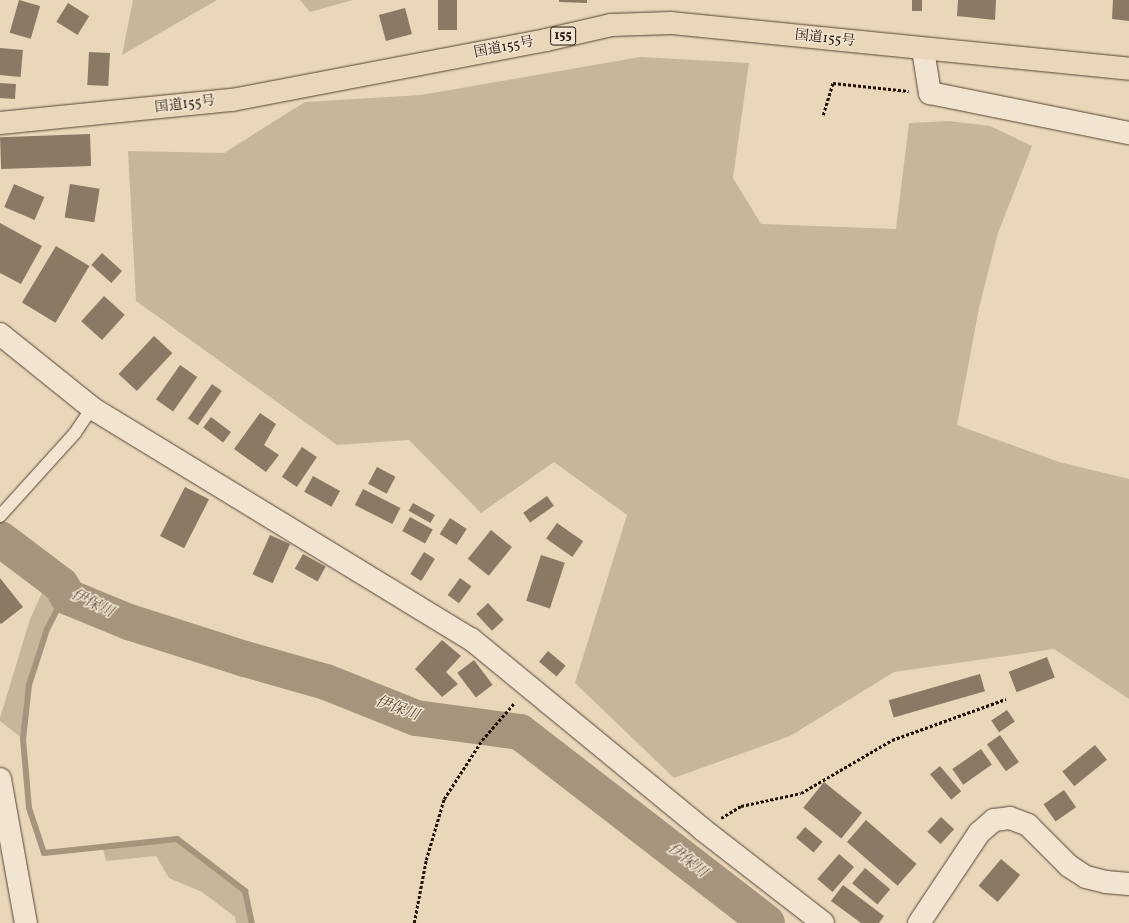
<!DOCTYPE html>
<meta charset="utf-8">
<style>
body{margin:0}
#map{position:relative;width:1129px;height:923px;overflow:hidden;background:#ead7b9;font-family:Vollkorn,"Noto Serif JP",serif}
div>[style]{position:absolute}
.green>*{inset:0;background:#c8b69b}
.stream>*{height:6px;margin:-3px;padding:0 3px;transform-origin:3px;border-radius:3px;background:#a6947d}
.river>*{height:36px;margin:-18px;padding:0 18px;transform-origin:18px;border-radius:18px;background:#a6947d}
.building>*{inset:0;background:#8a7964;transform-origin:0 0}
.path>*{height:2.5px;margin-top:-1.25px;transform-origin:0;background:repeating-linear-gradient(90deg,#221308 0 3px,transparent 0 5px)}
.roads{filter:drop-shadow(0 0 1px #544434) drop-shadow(0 0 1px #544434)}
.lane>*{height:12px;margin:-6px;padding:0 6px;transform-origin:6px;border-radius:6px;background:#f1e5d2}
.street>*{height:22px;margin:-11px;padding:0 11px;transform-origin:11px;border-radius:11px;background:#f1e5d2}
.secondary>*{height:22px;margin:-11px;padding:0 11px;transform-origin:11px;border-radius:11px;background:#f1e5d2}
.highway>*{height:22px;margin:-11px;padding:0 11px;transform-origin:11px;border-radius:11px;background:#ead7b9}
span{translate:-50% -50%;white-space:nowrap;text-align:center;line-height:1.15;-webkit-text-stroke:3px #f1e5d2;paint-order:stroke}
.shield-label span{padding:1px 3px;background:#f1e5d2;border:1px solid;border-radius:3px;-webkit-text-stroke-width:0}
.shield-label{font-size:13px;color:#221308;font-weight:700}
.street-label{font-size:14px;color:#221308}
.water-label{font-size:15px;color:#5d4d3d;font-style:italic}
</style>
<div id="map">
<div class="green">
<div style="clip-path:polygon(133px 0,217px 0,122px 55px)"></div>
<div style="clip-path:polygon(300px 0,353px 0,310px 12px)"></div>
<div style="clip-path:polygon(640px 57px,749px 63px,733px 178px,761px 224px,896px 229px,909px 123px,949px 121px,990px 126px,1032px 146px,998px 233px,979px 308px,957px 425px,1059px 462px,1129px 479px,1129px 699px,1054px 649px,894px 672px,790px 736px,674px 778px,575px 683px,627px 515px,554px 462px,481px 513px,409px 440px,337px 445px,136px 301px,128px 151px,224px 153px,305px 102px,421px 95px)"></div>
<div style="clip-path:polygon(45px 586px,62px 600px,47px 629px,29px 685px,23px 739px,0 721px,0 718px,30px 619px)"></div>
<div style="clip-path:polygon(177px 839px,245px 891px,252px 923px,236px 923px,235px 917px,202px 892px,169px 878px,156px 856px,106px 861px,102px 845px)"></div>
</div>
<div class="stream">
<div style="left:61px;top:585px;width:15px;rotate:86deg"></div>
<div style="left:62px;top:600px;width:33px;rotate:117deg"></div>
<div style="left:47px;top:629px;width:59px;rotate:107.8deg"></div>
<div style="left:29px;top:685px;width:54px;rotate:96.3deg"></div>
<div style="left:23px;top:739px;width:69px;rotate:85deg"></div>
<div style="left:29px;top:808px;width:47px;rotate:71.6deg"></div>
<div style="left:44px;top:853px;width:134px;rotate:-6deg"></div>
<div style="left:177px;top:839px;width:86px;rotate:37.4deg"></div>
<div style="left:245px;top:891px;width:33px;rotate:78deg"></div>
</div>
<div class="river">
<div style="left:0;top:539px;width:76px;rotate:37deg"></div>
<div style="left:61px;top:585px;width:14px;rotate:60deg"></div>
<div style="left:68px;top:597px;width:66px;rotate:22.3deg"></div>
<div style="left:129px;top:622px;width:122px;rotate:17.7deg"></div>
<div style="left:245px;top:659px;width:84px;rotate:15.9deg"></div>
<div style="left:326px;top:682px;width:97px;rotate:21.8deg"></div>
<div style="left:416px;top:718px;width:105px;rotate:7.7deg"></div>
<div style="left:520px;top:732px;width:312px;rotate:37.7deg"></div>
</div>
<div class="building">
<div style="left:19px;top:0;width:22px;height:34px;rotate:16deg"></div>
<div style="left:438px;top:0;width:19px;height:30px"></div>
<div style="clip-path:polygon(559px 0,587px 0,587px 3px,559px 2px)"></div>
<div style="left:912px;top:0;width:10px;height:11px"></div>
<div style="clip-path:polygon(958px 0,996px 0,995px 20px,957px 16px)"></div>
<div style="clip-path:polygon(1113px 0,1129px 0,1129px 21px,1112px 19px)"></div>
<div style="left:68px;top:3px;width:25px;height:22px;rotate:32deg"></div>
<div style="left:405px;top:8px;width:27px;height:27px;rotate:75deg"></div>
<div style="left:0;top:48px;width:23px;height:27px;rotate:5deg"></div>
<div style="left:89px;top:52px;width:21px;height:33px;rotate:3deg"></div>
<div style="left:0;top:83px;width:16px;height:15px;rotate:4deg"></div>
<div style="left:90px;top:134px;width:32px;height:90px;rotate:88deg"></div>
<div style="left:14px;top:184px;width:33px;height:25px;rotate:23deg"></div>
<div style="left:70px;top:184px;width:30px;height:34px;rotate:9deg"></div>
<div style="clip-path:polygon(0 223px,42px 246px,21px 284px,0 273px)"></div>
<div style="left:56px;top:246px;width:39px;height:66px;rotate:31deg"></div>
<div style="left:102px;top:253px;width:27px;height:16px;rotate:42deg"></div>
<div style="left:104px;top:296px;width:28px;height:34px;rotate:42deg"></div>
<div style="left:154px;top:336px;width:25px;height:52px;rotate:43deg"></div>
<div style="left:180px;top:365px;width:21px;height:42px;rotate:35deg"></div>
<div style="left:212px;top:384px;width:12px;height:42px;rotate:35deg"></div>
<div style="clip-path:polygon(260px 413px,276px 424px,264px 445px,279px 455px,266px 472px,234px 449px)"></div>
<div style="left:211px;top:417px;width:25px;height:13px;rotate:37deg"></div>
<div style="left:302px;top:447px;width:18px;height:36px;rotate:34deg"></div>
<div style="left:377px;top:467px;width:21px;height:19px;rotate:28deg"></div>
<div style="left:313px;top:476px;width:31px;height:18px;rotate:29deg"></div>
<div style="left:185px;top:487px;width:27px;height:55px;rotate:27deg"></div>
<div style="left:363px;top:489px;width:42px;height:18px;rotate:27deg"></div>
<div style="left:547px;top:496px;width:12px;height:29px;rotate:55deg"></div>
<div style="left:413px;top:503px;width:25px;height:9px;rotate:29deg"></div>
<div style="left:410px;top:517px;width:26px;height:16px;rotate:29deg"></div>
<div style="left:450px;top:518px;width:20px;height:19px;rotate:33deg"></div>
<div style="left:557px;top:523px;width:32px;height:19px;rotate:35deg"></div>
<div style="left:491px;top:530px;width:27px;height:37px;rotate:39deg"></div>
<div style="left:270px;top:535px;width:22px;height:43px;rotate:24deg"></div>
<div style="left:424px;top:552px;width:13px;height:26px;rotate:32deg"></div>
<div style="left:303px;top:554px;width:26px;height:17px;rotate:29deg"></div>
<div style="left:541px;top:555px;width:25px;height:48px;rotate:18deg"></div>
<div style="clip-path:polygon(0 578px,23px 607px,1px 624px,0 623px)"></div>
<div style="left:460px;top:578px;width:14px;height:21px;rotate:36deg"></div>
<div style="left:488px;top:603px;width:23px;height:16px;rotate:47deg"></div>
<div style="clip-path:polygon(442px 640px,461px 656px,446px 672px,458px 684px,442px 697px,415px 669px)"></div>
<div style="left:548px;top:651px;width:23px;height:14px;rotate:40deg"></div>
<div style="left:1047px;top:657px;width:22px;height:41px;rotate:69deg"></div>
<div style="left:474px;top:660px;width:31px;height:21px;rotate:53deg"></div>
<div style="left:980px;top:674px;width:18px;height:95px;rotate:74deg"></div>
<div style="left:1007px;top:710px;width:14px;height:19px;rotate:56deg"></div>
<div style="left:1000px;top:735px;width:33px;height:16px;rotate:55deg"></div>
<div style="left:1095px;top:745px;width:19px;height:42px;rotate:51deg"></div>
<div style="left:981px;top:749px;width:19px;height:35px;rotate:55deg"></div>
<div style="left:940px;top:766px;width:33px;height:13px;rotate:50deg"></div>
<div style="left:824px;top:782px;width:49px;height:33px;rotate:39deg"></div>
<div style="left:1064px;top:790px;width:21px;height:25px;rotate:55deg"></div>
<div style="left:941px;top:817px;width:18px;height:20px;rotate:43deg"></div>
<div style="left:866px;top:820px;width:67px;height:29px;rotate:41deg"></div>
<div style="left:805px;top:827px;width:23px;height:14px;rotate:40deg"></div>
<div style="left:839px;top:854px;width:20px;height:33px;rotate:41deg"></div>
<div style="left:1001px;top:859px;width:25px;height:35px;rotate:40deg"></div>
<div style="left:865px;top:868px;width:33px;height:20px;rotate:40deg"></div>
<div style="clip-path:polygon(843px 885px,884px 916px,879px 923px,861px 923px,831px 901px)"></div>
</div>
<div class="path">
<div style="left:823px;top:115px;width:34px;rotate:-73deg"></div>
<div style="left:833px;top:83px;width:76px;rotate:6deg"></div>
<div style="left:721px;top:818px;width:23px;rotate:-31deg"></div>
<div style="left:741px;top:806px;width:61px;rotate:-12.2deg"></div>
<div style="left:801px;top:793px;width:105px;rotate:-30.2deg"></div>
<div style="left:892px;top:740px;width:121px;rotate:-19.8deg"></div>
<div style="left:414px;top:923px;width:64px;rotate:-79.2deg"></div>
<div style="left:426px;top:860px;width:64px;rotate:-73.6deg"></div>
<div style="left:444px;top:799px;width:70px;rotate:-57.2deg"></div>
<div style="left:482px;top:740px;width:50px;rotate:-49deg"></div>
</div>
<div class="roads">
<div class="lane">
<div style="left:0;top:516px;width:112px;rotate:-47.9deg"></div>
<div style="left:75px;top:433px;width:30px;rotate:-56deg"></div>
</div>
<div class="street">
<div style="left:923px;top:50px;width:44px;rotate:80.8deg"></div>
<div style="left:930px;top:93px;width:203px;rotate:11.4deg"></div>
<div style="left:0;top:779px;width:146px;rotate:79.8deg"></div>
<div style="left:919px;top:923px;width:108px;rotate:-56.3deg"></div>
<div style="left:979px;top:833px;width:20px;rotate:-41deg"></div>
<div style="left:994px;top:820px;width:16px;rotate:-7deg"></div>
<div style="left:1010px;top:818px;width:19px;rotate:21deg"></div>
<div style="left:1028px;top:825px;width:58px;rotate:45deg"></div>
<div style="left:1069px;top:866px;width:20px;rotate:33deg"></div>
<div style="left:1086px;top:877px;width:21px;rotate:14deg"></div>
<div style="left:1106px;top:882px;width:23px;rotate:5deg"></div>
</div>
<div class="secondary">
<div style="left:0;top:334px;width:118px;rotate:38.8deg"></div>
<div style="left:92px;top:408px;width:444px;rotate:31.4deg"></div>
<div style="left:471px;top:639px;width:299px;rotate:39.4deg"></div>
<div style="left:702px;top:829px;width:153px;rotate:37.8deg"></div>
</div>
<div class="highway">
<div style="left:0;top:123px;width:233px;rotate:-5.7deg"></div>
<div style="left:232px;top:100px;width:320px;rotate:-10.8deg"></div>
<div style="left:546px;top:40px;width:67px;rotate:-13deg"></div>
<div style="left:611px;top:25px;width:60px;rotate:-1.9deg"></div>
<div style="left:671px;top:23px;width:460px;rotate:5.7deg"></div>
</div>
</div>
<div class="shield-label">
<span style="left:563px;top:36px">155</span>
</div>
<div class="street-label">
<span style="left:825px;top:39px;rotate:6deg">国道155号</span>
<span style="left:504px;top:48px;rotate:-11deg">国道155号</span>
<span style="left:185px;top:105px;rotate:-7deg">国道155号</span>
</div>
<div class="water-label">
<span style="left:92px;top:604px;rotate:26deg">伊保川</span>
<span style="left:397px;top:709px;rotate:20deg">伊保川</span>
<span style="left:687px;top:861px;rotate:38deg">伊保川</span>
</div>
</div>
